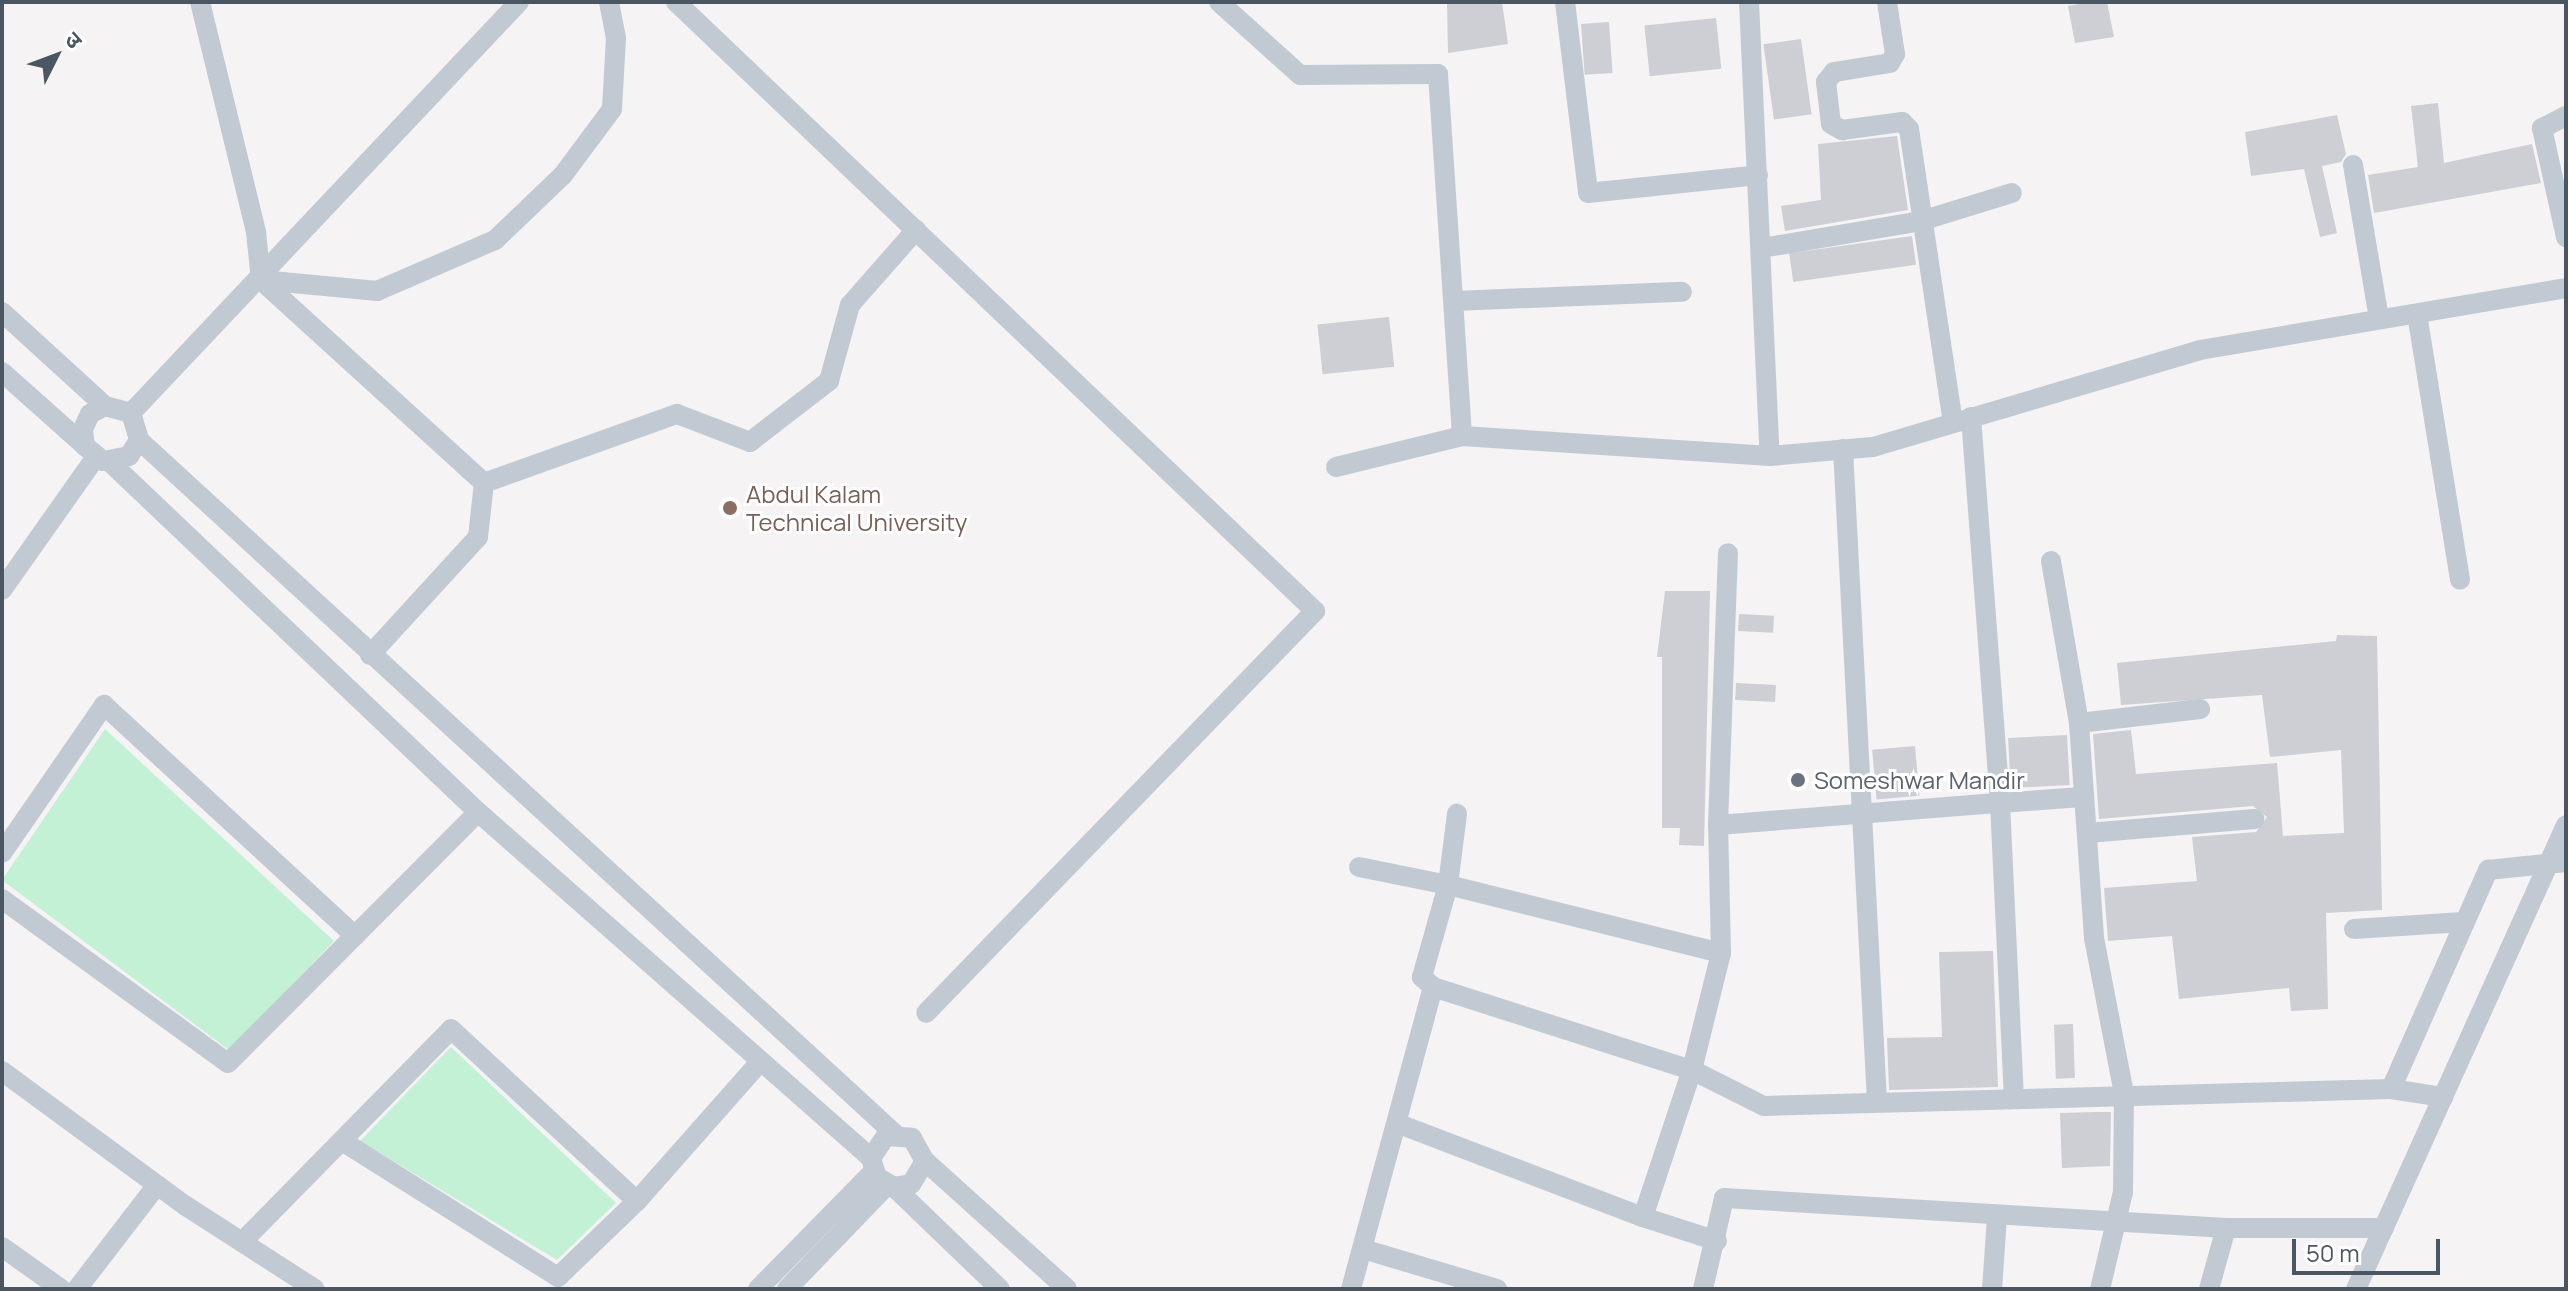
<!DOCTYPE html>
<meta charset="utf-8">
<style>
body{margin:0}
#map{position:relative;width:2568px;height:1291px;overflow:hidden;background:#f5f3f3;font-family:Manrope,"Noto Sans Devanagari",sans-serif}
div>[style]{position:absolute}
.green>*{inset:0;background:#c3f1d5}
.building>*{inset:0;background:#cdcfd5;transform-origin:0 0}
.minor>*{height:20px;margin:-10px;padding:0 10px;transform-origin:10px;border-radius:10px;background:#c1cad2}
.dots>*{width:22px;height:22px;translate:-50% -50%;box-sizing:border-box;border:4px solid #fff;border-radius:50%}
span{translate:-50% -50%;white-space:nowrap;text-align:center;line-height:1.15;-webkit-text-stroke:6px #fff;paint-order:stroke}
.education-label{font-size:24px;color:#785e54}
.left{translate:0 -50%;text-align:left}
.worship-label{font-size:24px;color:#5b616d}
.frame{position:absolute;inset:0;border:4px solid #4a5661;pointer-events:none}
.north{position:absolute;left:16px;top:16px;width:80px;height:80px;-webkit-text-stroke:6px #fff;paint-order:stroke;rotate:48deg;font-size:22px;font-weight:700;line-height:32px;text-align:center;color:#4a5661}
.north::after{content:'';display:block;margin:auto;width:28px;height:36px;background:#4a5661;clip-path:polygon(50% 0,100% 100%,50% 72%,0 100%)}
.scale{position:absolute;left:2292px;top:1239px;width:148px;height:36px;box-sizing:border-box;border:4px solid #4a5661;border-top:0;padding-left:10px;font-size:24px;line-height:28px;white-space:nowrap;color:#4a5661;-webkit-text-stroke:6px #fff;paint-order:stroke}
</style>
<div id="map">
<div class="green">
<div style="clip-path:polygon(105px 729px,334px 941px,229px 1050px,2px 880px)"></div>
<div style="clip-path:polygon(451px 1047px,616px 1203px,557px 1260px,360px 1141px)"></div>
</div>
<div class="building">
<div style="clip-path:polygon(1502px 2px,1508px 44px,1448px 53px,1447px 4px)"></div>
<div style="clip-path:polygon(2091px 2px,2107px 2px,2114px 37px,2075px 43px,2068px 6px)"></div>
<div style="left:1716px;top:18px;width:51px;height:72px;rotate:84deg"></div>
<div style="left:1609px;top:22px;width:51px;height:28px;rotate:86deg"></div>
<div style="left:1801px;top:39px;width:76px;height:38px;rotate:82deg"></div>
<div style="clip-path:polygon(2438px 103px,2444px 163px,2532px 144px,2541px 183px,2374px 213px,2368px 175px,2418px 167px,2411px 106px)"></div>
<div style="clip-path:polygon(2337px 115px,2346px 154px,2341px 162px,2322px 166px,2337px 233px,2320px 237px,2304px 169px,2251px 176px,2245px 132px)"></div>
<div style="clip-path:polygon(1897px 136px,1908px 210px,1785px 231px,1781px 206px,1821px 200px,1818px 144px)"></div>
<div style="left:1912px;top:236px;width:29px;height:124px;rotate:82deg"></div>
<div style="left:1389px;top:317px;width:50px;height:72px;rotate:84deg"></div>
<div style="clip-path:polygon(1665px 591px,1710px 591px,1704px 846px,1679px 845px,1680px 828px,1662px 828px,1662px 657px,1657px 657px)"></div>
<div style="left:1739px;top:614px;width:35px;height:17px;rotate:3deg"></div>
<div style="clip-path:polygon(2337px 635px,2377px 636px,2382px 910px,2326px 913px,2328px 1009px,2291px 1011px,2289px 988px,2179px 999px,2172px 936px,2108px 941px,2104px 888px,2197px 881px,2192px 837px,2256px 832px,2267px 817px,2253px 806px,2099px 819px,2093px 734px,2131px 730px,2136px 774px,2277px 763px,2283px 836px,2344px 833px,2341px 750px,2270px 757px,2262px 695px,2121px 705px,2117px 663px,2336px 641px)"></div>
<div style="left:1736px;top:683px;width:40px;height:17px;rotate:3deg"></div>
<div style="left:2067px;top:735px;width:50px;height:59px;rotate:87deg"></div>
<div style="left:1915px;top:746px;width:50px;height:43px;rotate:85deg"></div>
<div style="clip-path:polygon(1993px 951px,1998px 1087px,1889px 1090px,1887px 1038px,1942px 1037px,1939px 952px)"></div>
<div style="left:2073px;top:1024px;width:54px;height:19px;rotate:88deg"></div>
<div style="clip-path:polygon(2097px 1112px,2111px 1112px,2110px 1166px,2062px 1168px,2060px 1113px)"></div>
</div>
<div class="minor">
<div style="left:200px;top:2px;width:237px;rotate:76.3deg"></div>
<div style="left:256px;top:232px;width:48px;rotate:84.1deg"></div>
<div style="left:261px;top:280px;width:302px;rotate:42.3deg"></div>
<div style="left:676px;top:2px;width:883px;rotate:43.62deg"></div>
<div style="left:1315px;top:611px;width:559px;rotate:134.06deg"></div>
<div style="left:1219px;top:2px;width:109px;rotate:42deg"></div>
<div style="left:1300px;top:75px;width:138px;rotate:-0.4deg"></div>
<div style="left:1438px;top:74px;width:363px;rotate:86.2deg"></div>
<div style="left:1462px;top:436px;width:309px;rotate:3.7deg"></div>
<div style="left:1770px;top:456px;width:103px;rotate:-5deg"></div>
<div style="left:1873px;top:447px;width:341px;rotate:-16.5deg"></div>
<div style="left:2200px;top:350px;width:371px;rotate:-9.6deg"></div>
<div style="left:1565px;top:2px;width:192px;rotate:83.1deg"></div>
<div style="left:1588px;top:193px;width:171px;rotate:-6deg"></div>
<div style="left:1749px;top:2px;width:454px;rotate:87.4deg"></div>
<div style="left:1887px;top:2px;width:53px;rotate:81.3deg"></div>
<div style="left:1895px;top:54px;width:10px;rotate:119deg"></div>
<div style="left:1890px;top:63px;width:57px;rotate:170.9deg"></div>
<div style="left:1834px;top:72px;width:13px;rotate:129deg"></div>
<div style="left:1826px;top:82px;width:42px;rotate:83.2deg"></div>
<div style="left:1831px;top:124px;width:13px;rotate:29deg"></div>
<div style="left:1842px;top:130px;width:61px;rotate:-7.6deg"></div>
<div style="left:1902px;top:122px;width:10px;rotate:45deg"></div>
<div style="left:1909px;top:129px;width:297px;rotate:81.5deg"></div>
<div style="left:2566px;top:116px;width:27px;rotate:153deg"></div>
<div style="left:2542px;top:128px;width:112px;rotate:77.6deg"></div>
<div style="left:2353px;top:165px;width:156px;rotate:80.4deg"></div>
<div style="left:1762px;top:248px;width:161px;rotate:-9.6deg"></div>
<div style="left:1921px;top:221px;width:95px;rotate:-17.1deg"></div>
<div style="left:261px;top:280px;width:117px;rotate:5.4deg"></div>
<div style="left:377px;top:291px;width:129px;rotate:-23.4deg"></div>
<div style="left:495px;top:240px;width:94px;rotate:-43.7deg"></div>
<div style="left:563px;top:175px;width:82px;rotate:-53.4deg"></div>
<div style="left:612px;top:109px;width:71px;rotate:-86.8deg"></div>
<div style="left:616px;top:38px;width:37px;rotate:-101deg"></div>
<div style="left:1454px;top:301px;width:228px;rotate:-2.3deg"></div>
<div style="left:2px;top:312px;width:139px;rotate:42.4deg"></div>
<div style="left:2417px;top:314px;width:269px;rotate:80.8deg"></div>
<div style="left:2px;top:372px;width:111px;rotate:41.7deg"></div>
<div style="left:131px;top:413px;width:565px;rotate:-46.65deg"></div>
<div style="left:1971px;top:417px;width:387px;rotate:85.7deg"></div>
<div style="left:2000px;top:803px;width:82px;rotate:-4.2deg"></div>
<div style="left:139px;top:440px;width:19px;rotate:122deg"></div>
<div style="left:129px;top:456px;width:26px;rotate:169deg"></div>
<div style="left:103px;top:461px;width:23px;rotate:-140deg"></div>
<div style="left:85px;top:446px;width:17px;rotate:-97deg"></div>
<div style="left:83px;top:429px;width:17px;rotate:-65deg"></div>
<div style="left:90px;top:414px;width:17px;rotate:-28deg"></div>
<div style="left:105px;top:406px;width:27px;rotate:15deg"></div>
<div style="left:131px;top:413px;width:28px;rotate:73deg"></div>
<div style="left:139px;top:440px;width:1026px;rotate:42.55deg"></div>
<div style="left:1843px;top:449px;width:654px;rotate:87.02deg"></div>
<div style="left:111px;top:463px;width:506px;rotate:43.56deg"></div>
<div style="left:478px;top:812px;width:524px;rotate:41.36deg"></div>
<div style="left:1336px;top:467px;width:130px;rotate:-13.8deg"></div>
<div style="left:2051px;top:561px;width:164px;rotate:80.2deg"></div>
<div style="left:2079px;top:723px;width:216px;rotate:86deg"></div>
<div style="left:2094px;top:938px;width:159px;rotate:79.1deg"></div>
<div style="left:2124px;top:1094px;width:98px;rotate:90.6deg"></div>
<div style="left:2123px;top:1192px;width:100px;rotate:103.3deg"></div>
<div style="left:2px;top:590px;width:161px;rotate:-54.8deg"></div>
<div style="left:370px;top:655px;width:160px;rotate:-47.5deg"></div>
<div style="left:478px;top:537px;width:54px;rotate:-83.7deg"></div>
<div style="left:484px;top:483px;width:205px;rotate:-19.7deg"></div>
<div style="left:677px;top:414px;width:78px;rotate:21deg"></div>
<div style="left:750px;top:442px;width:100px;rotate:-37.7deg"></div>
<div style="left:829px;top:381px;width:79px;rotate:-74.6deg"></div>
<div style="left:850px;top:305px;width:100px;rotate:-48.7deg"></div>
<div style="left:2079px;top:723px;width:122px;rotate:-6.6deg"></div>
<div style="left:1718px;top:825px;width:283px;rotate:-4.5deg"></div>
<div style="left:2000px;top:803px;width:294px;rotate:87.3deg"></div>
<div style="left:2088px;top:833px;width:167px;rotate:-4.8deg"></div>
<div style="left:2px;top:853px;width:180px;rotate:-55.4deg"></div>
<div style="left:104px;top:705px;width:341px;rotate:42.6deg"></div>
<div style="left:1359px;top:867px;width:91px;rotate:11.4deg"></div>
<div style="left:1448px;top:885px;width:72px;rotate:-82.8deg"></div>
<div style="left:2px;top:899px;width:279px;rotate:36deg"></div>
<div style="left:228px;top:1063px;width:354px;rotate:-45.1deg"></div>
<div style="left:2354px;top:929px;width:109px;rotate:-3.7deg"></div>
<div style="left:1721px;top:953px;width:281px;rotate:-166deg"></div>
<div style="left:1448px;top:885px;width:96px;rotate:105.8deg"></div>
<div style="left:1422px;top:977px;width:15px;rotate:42deg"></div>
<div style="left:1433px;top:987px;width:272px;rotate:17.8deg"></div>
<div style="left:1692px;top:1070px;width:80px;rotate:26.6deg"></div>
<div style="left:1764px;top:1106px;width:627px;rotate:-1.55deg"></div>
<div style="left:2391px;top:1089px;width:240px;rotate:-66.1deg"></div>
<div style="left:2488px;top:870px;width:78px;rotate:-5.9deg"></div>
<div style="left:2px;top:1071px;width:228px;rotate:36.3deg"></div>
<div style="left:186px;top:1206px;width:153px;rotate:32.8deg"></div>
<div style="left:2391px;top:1089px;width:53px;rotate:8.7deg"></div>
<div style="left:1399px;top:1124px;width:261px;rotate:20.9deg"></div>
<div style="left:342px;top:1141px;width:255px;rotate:32.2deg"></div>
<div style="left:558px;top:1277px;width:110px;rotate:-43.9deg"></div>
<div style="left:637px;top:1201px;width:184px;rotate:-48.5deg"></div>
<div style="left:925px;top:1161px;width:27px;rotate:121deg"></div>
<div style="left:911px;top:1184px;width:17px;rotate:170deg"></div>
<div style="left:894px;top:1187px;width:20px;rotate:-150deg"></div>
<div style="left:877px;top:1177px;width:20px;rotate:-108deg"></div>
<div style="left:871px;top:1158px;width:27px;rotate:-56deg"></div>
<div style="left:886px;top:1136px;width:26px;rotate:4deg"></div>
<div style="left:912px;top:1138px;width:26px;rotate:61deg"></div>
<div style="left:925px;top:1161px;width:191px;rotate:42deg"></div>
<div style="left:894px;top:1187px;width:147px;rotate:43.9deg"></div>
<div style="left:1717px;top:1241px;width:78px;rotate:-162deg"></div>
<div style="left:1643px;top:1217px;width:155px;rotate:-71.6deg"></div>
<div style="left:1692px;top:1070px;width:121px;rotate:-76.1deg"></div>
<div style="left:1721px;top:953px;width:128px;rotate:-91.3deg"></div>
<div style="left:1718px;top:825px;width:272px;rotate:-87.9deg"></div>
<div style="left:242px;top:1242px;width:298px;rotate:-45.5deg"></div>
<div style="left:451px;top:1029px;width:253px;rotate:42.8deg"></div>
<div style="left:2px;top:1247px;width:72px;rotate:35.4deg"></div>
<div style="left:1363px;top:1249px;width:140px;rotate:16.6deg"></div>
<div style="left:77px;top:1289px;width:131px;rotate:-52.4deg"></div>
<div style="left:758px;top:1289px;width:165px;rotate:-45.5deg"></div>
<div style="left:787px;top:1289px;width:144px;rotate:-46.1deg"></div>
<div style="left:1351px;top:1289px;width:313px;rotate:-74.8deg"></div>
<div style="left:1703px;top:1289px;width:93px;rotate:-77deg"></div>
<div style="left:1724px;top:1198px;width:503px;rotate:3.42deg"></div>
<div style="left:2226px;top:1228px;width:158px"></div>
<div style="left:1992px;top:1289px;width:72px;rotate:-86deg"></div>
<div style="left:2209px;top:1289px;width:63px;rotate:-74.4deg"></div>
<div style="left:2356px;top:1289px;width:509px;rotate:-65.65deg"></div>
</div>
<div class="dots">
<div style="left:730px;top:508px;background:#8d6e63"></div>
<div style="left:1798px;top:780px;background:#6b7280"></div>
</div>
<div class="education-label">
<span class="left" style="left:746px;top:508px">Abdul Kalam<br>Technical University</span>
</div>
<div class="worship-label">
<span class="left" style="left:1814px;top:780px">Someshwar Mandir</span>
</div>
<div class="frame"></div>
<div class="north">उ</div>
<div class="scale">50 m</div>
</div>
